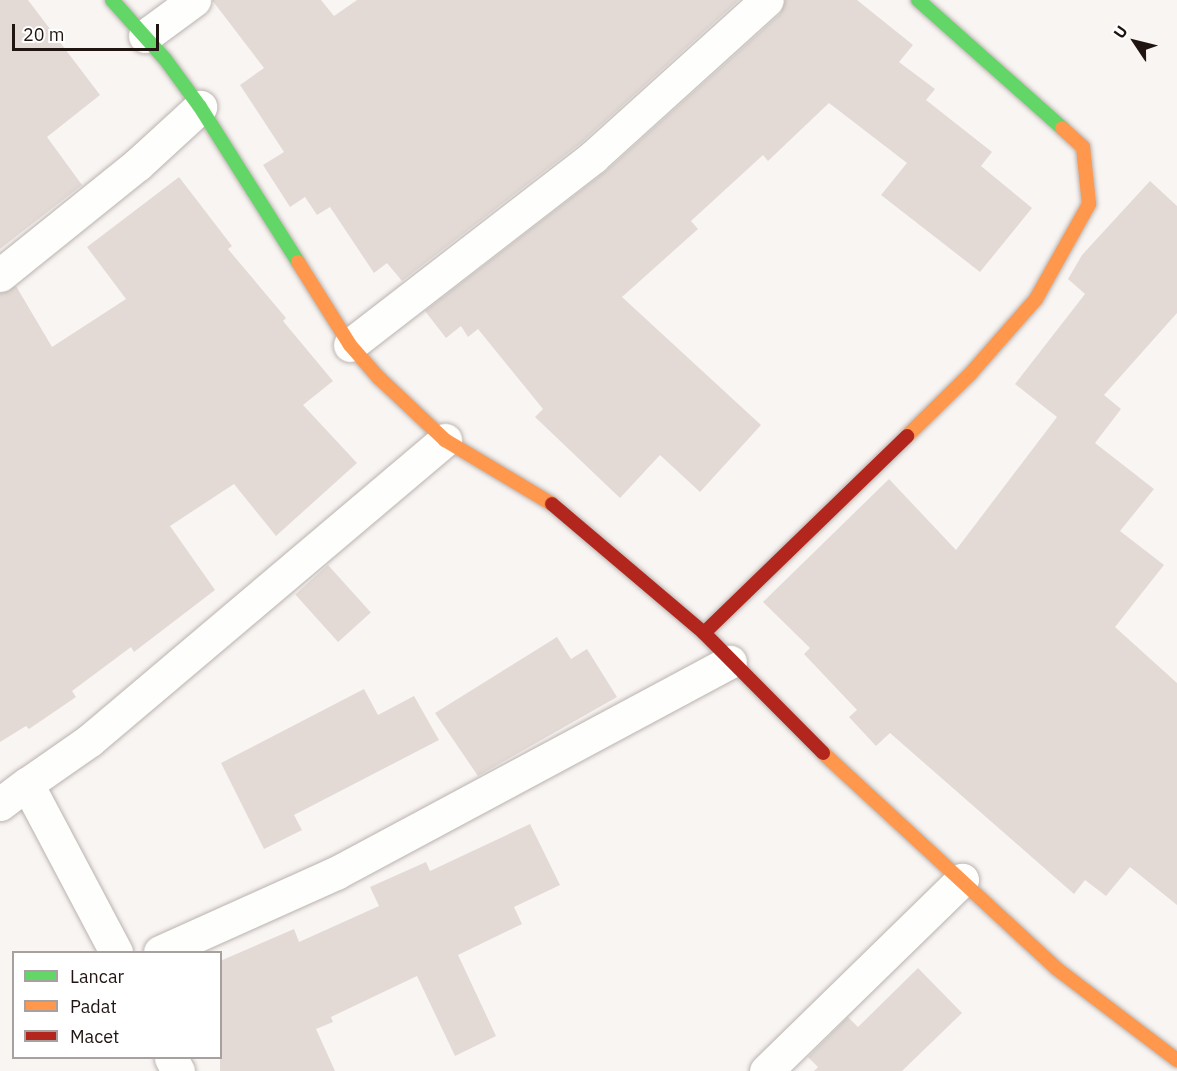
<!DOCTYPE html>
<style>
body{margin:0}
#map{position:relative;width:1177px;height:1071px;overflow:hidden;background:#f9f5f3;font-family:"IBM Plex Sans",sans-serif}
div>[style]{position:absolute}
.building>*{inset:0;background:#e3dad6;transform-origin:0 0}
.roads{filter:drop-shadow(0 0 2px #bab3af) drop-shadow(0 0 2px #bab3af)}
.street>*{height:33px;margin:-16.5px;padding:0 16.5px;transform-origin:16.5px;border-radius:16.5px;background:#fefefd}
.fast>*{height:14px;margin:-7px;padding:0 7px;transform-origin:7px;border-radius:7px;background:#63d668}
.slow>*{height:14px;margin:-7px;padding:0 7px;transform-origin:7px;border-radius:7px;background:#ff974d}
.jam>*{height:14px;margin:-7px;padding:0 7px;transform-origin:7px;border-radius:7px;background:#b3261e}
span{translate:-50% -50%;white-space:nowrap;text-align:center;line-height:1.15;-webkit-text-stroke:6px #fff;paint-order:stroke}
.legend{position:absolute;left:12px;top:951px;width:210px;height:108px;box-sizing:border-box;background:#fff;border:2px solid #a6a19f;margin:0;padding:8px 10px;list-style:none;font-size:18px;color:#201510}
.legend li{display:flex;align-items:center;gap:12px;height:30px}
.legend b{width:30px;border:2px solid #a6a19f}
.north{position:absolute;left:1105px;top:12px;width:60px;height:60px;-webkit-text-stroke:4px #fff;paint-order:stroke;rotate:305deg;font-size:16px;font-weight:700;line-height:24px;text-align:center;color:#201510}
.north::after{content:'';display:block;margin:auto;width:21px;height:27px;background:#201510;clip-path:polygon(50% 0,100% 100%,50% 72%,0 100%)}
.scale{position:absolute;left:12px;top:24px;width:147px;height:27px;box-sizing:border-box;border:3px solid #201510;border-top:0;padding-left:8px;font-size:18px;line-height:21px;white-space:nowrap;color:#201510;-webkit-text-stroke:4px #fff;paint-order:stroke}
</style>
<div id="map">
<div class="building">
<div style="clip-path:polygon(0 0,28px 0,100px 95px,47px 137px,82px 185px,0 249px)"></div>
<div style="clip-path:polygon(212px 0,321px 0,334px 16px,357px 0,739px 0,581px 143px,402px 281px,387px 263px,374px 273px,330px 207px,317px 215px,305px 197px,290px 207px,263px 165px,284px 152px,240px 85px,264px 68px)"></div>
<div style="clip-path:polygon(785px 0,857px 0,913px 45px,899px 62px,935px 89px,926px 100px,992px 152px,981px 166px,1032px 208px,980px 272px,881px 195px,907px 163px,829px 103px,768px 161px,763px 155px,691px 221px,698px 229px,622px 297px,761px 425px,700px 492px,660px 455px,620px 498px,535px 417px,543px 409px,478px 329px,468px 337px,461px 326px,446px 338px,425px 311px,606px 171px,780px 14px)"></div>
<div style="clip-path:polygon(179px 177px,232px 246px,228px 249px,286px 318px,283px 321px,333px 381px,303px 405px,357px 463px,276px 536px,234px 484px,170px 526px,215px 590px,134px 652px,131px 647px,72px 691px,76px 697px,29px 729px,26px 726px,0 742px,0 293px,16px 286px,52px 347px,126px 299px,87px 247px)"></div>
<div style="clip-path:polygon(1150px 181px,1177px 206px,1177px 313px,1104px 395px,1121px 409px,1095px 443px,1154px 489px,1120px 531px,1164px 565px,1115px 627px,1177px 683px,1177px 905px,1130px 867px,1106px 896px,1085px 880px,1074px 894px,890px 733px,876px 746px,849px 717px,857px 710px,804px 654px,810px 648px,763px 602px,889px 479px,956px 550px,1057px 417px,1015px 384px,1085px 294px,1068px 279px,1082px 255px)"></div>
<div style="left:328px;top:565px;width:64px;height:44px;rotate:48deg"></div>
<div style="clip-path:polygon(557px 637px,571px 659px,587px 649px,617px 697px,478px 776px,435px 713px)"></div>
<div style="clip-path:polygon(364px 689px,378px 715px,414px 696px,439px 740px,294px 815px,302px 830px,264px 849px,221px 763px)"></div>
<div style="clip-path:polygon(530px 824px,560px 885px,514px 907px,522px 924px,458px 955px,496px 1036px,455px 1056px,417px 976px,331px 1017px,333px 1022px,316px 1029px,335px 1071px,220px 1071px,220px 961px,294px 929px,299px 942px,379px 906px,370px 887px,426px 862px,430px 871px)"></div>
<div style="clip-path:polygon(918px 968px,962px 1013px,902px 1071px,814px 1071px,818px 1067px,808px 1057px,848px 1017px,858px 1027px)"></div>
</div>
<div class="roads">
<div class="street">
<div style="left:145px;top:36px;width:61px;rotate:-36.3deg"></div>
<div style="left:0;top:275px;width:176px;rotate:-38.8deg"></div>
<div style="left:137px;top:165px;width:86px;rotate:-42.6deg"></div>
<div style="left:350px;top:345px;width:307px;rotate:-37.7deg"></div>
<div style="left:593px;top:157px;width:234px;rotate:-42.1deg"></div>
<div style="left:0;top:804px;width:34px;rotate:-37deg"></div>
<div style="left:116px;top:952px;width:190px;rotate:-117.9deg"></div>
<div style="left:27px;top:784px;width:77px;rotate:-34.9deg"></div>
<div style="left:90px;top:740px;width:465px;rotate:-40.2deg"></div>
<div style="left:160px;top:952px;width:193px;rotate:-24.2deg"></div>
<div style="left:336px;top:873px;width:447px;rotate:-28.2deg"></div>
<div style="left:171px;top:1058px;width:15px;rotate:62deg"></div>
<div style="left:766px;top:1071px;width:274px;rotate:-44.3deg"></div>
</div>
<div class="fast">
<div style="left:112px;top:0;width:79px;rotate:48.1deg"></div>
<div style="left:165px;top:59px;width:59px;rotate:53.9deg"></div>
<div style="left:200px;top:107px;width:183px;rotate:57.7deg"></div>
<div style="left:918px;top:0;width:193px;rotate:41.6deg"></div>
</div>
<div class="slow">
<div style="left:298px;top:262px;width:98px;rotate:57.9deg"></div>
<div style="left:350px;top:345px;width:44px;rotate:48.7deg"></div>
<div style="left:379px;top:378px;width:91px;rotate:43.2deg"></div>
<div style="left:445px;top:440px;width:125px;rotate:30.9deg"></div>
<div style="left:907px;top:436px;width:90px;rotate:-44.5deg"></div>
<div style="left:971px;top:373px;width:98px;rotate:-48.7deg"></div>
<div style="left:1036px;top:299px;width:109px;rotate:-60.8deg"></div>
<div style="left:1089px;top:204px;width:57px;rotate:-96deg"></div>
<div style="left:1083px;top:147px;width:28px;rotate:-138deg"></div>
<div style="left:823px;top:753px;width:318px;rotate:42.7deg"></div>
<div style="left:1057px;top:969px;width:151px;rotate:37.2deg"></div>
</div>
<div class="jam">
<div style="left:552px;top:504px;width:199px;rotate:40.3deg"></div>
<div style="left:704px;top:633px;width:169px;rotate:45.2deg"></div>
<div style="left:704px;top:633px;width:283px;rotate:-44.1deg"></div>
</div>
</div>
<ul class="legend">
<li><b style="height:8px;background:#63d668"></b>Lancar</li>
<li><b style="height:8px;background:#ff974d"></b>Padat</li>
<li><b style="height:8px;background:#b3261e"></b>Macet</li>
</ul>
<div class="north">U</div>
<div class="scale">20 m</div>
</div>
